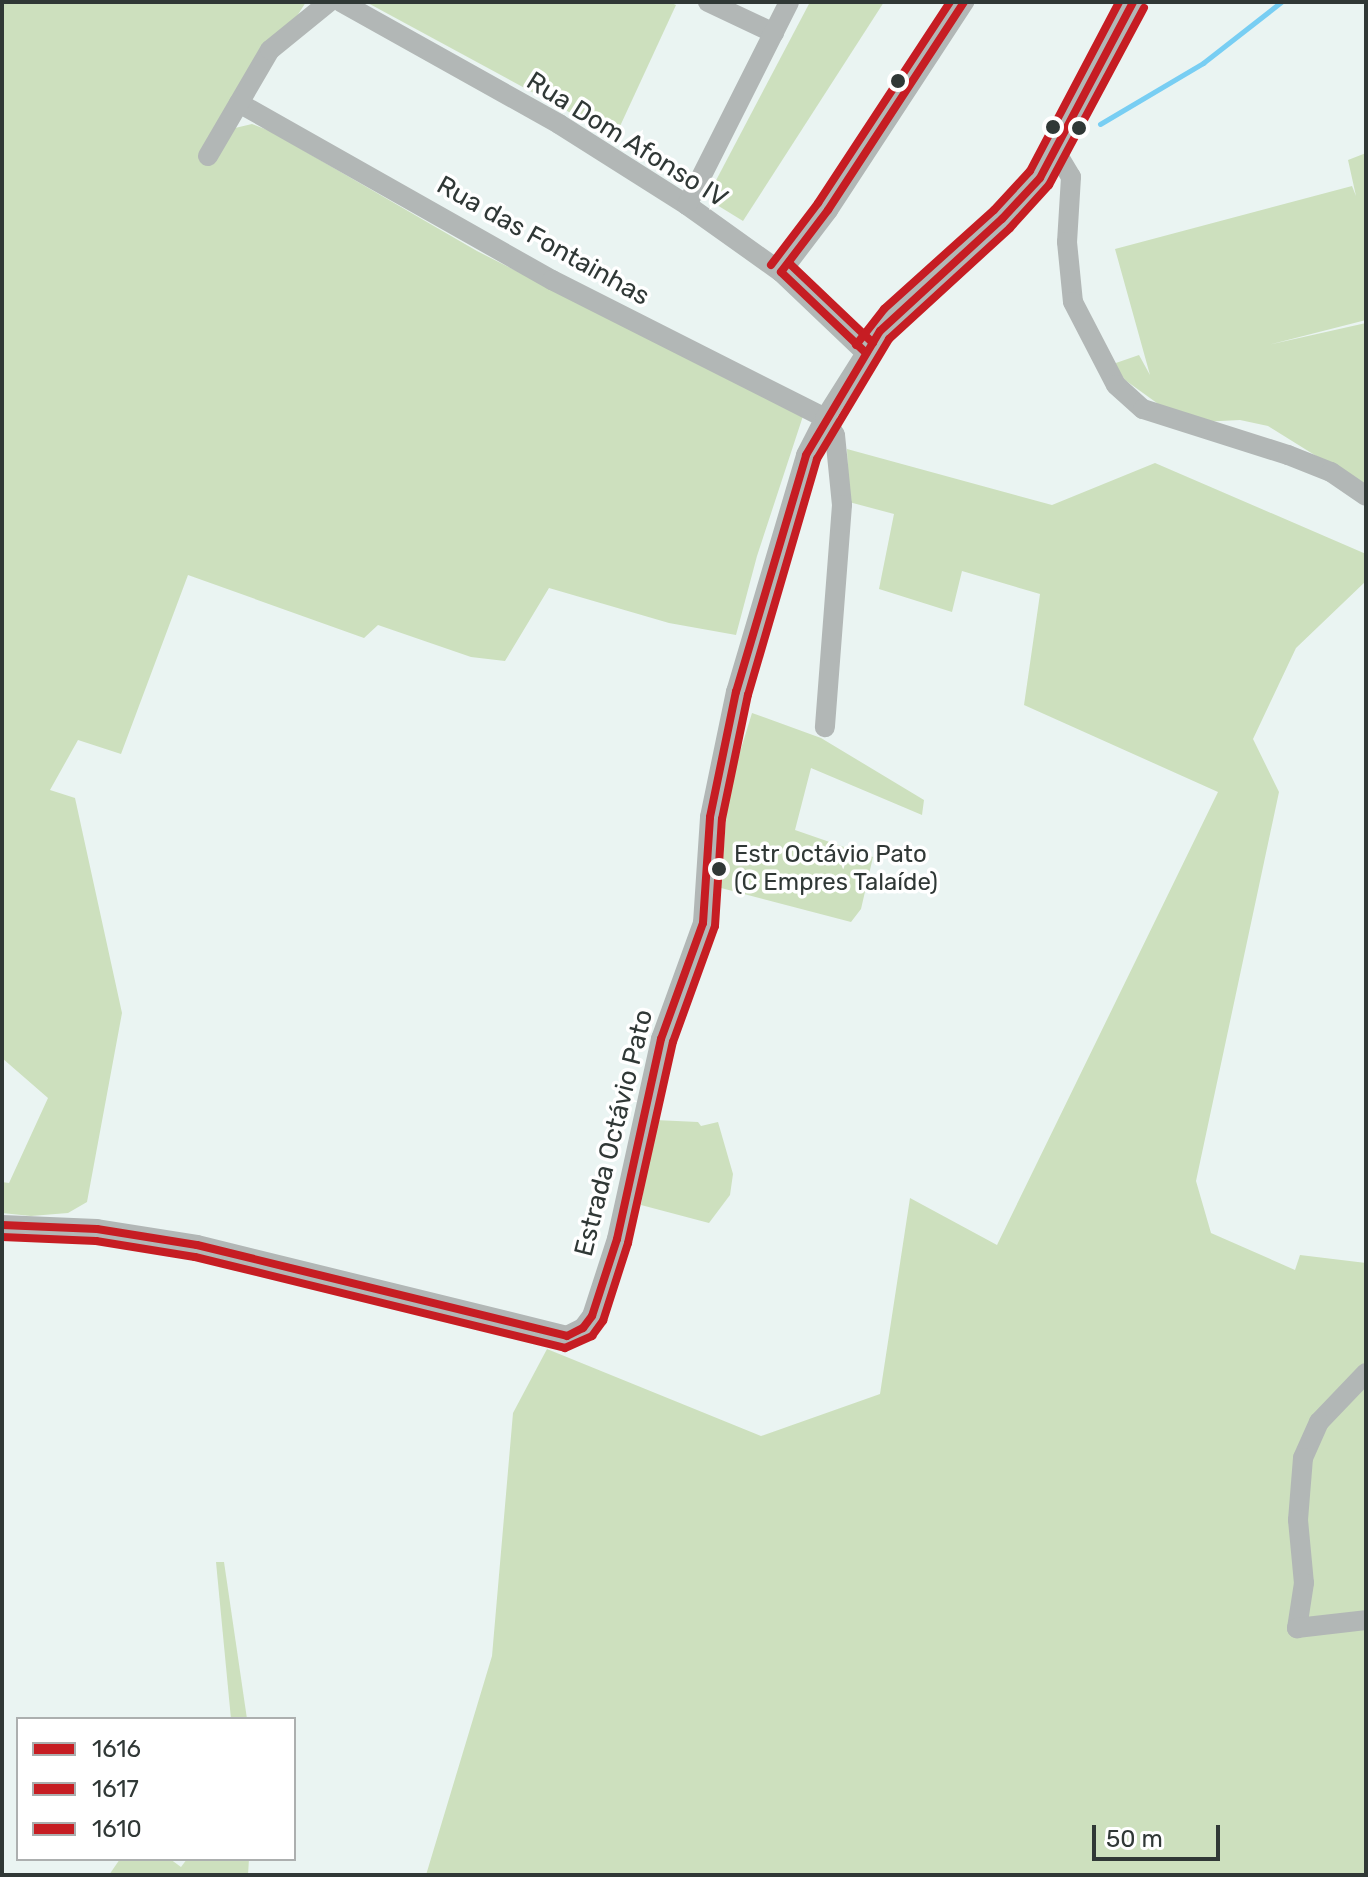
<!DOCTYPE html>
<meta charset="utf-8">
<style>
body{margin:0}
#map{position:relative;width:1368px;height:1877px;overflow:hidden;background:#eaf4f2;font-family:Rubik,sans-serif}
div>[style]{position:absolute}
.green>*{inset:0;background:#cde0be}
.stream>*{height:5px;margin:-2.5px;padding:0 2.5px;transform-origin:2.5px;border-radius:2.5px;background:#78cef3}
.minor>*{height:20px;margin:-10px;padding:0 10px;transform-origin:10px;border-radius:10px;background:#b2b7b6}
.bus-1>*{height:8px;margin:-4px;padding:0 4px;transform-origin:4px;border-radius:4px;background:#c61d23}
.bus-2>*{height:8px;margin:-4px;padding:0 4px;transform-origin:4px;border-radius:4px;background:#c61d23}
.bus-3>*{height:8px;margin:-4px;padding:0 4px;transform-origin:4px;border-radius:4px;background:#c61d23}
.dots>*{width:22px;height:22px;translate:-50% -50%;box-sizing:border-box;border:4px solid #fff;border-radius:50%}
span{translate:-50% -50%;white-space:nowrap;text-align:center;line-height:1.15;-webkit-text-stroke:7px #fff;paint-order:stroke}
.bus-label{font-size:24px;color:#303836}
.left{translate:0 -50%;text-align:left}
.street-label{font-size:26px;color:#303836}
.frame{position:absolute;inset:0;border:4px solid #303836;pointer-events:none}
.legend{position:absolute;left:16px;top:1717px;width:280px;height:144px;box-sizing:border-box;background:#fff;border:2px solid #acafaf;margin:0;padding:10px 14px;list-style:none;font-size:24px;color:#303836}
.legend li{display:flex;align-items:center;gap:16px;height:40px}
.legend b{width:40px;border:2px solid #acafaf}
.scale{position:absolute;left:1092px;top:1825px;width:128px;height:36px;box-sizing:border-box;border:4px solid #303836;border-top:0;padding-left:10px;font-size:24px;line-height:28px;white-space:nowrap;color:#303836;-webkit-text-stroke:6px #fff;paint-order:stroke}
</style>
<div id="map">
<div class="green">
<div style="clip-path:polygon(2px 2px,306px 2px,228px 124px,235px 128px,252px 124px,270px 131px,477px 251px,803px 416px,757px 556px,736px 635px,669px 623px,549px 588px,505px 661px,471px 657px,378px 625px,364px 638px,188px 575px,121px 754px,78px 740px,50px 790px,75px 798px,122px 1013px,87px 1202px,68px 1213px,31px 1216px,2px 1213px,2px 1182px,9px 1183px,48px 1098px,2px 1058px)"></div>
<div style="clip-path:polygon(366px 2px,669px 2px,676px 5px,615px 137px)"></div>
<div style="clip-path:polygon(810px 2px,884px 2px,743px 221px,717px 205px,712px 188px)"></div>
<div style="clip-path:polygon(1366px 153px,1366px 320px,1268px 345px,1366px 323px,1366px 487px,1268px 426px,1240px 420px,1201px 422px,1161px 406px,1125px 380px,1113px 364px,1139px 355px,1150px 375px,1115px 249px,1352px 186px,1356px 196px,1348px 160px)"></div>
<div style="clip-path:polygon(847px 449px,1052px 505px,1155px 463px,1366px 554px,1366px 581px,1296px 648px,1253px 739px,1279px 792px,1196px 1181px,1211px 1233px,1295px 1270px,1300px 1255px,1366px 1263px,1366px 1875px,426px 1875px,492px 1656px,513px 1413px,547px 1349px,761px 1436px,880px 1394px,910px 1198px,997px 1245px,1218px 792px,1024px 705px,1040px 594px,962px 571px,952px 612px,879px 589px,894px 514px,849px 502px)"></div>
<div style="clip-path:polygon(752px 713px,821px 738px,924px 800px,922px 815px,811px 768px,795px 830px,873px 857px,861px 909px,851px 922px,721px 888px,728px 791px)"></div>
<div style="clip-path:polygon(655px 1120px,698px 1122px,701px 1126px,718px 1122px,733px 1174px,730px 1195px,709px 1223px,641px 1205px)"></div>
<div style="clip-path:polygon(216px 1562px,224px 1562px,247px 1719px,231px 1719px)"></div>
<div style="clip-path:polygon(120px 1859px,170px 1859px,181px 1867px,187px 1859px,249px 1859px,248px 1875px,109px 1875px)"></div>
</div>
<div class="stream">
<div style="left:1100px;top:124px;width:120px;rotate:-30.6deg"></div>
<div style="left:1203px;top:63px;width:99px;rotate:-38deg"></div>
</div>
<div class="minor">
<div style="left:341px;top:2px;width:250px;rotate:29.2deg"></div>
<div style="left:559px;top:124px;width:151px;rotate:32.3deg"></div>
<div style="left:687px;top:205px;width:115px;rotate:35.5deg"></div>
<div style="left:781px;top:272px;width:116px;rotate:43.6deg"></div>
<div style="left:708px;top:2px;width:73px;rotate:25.2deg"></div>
<div style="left:239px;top:103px;width:360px;rotate:29.5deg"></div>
<div style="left:552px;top:280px;width:306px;rotate:26.8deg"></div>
<div style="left:825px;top:418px;width:20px;rotate:60deg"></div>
<div style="left:835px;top:435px;width:70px;rotate:84.3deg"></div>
<div style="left:842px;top:505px;width:223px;rotate:94.4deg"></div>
<div style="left:1056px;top:152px;width:29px;rotate:59deg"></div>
<div style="left:1071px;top:177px;width:65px;rotate:93.5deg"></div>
<div style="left:1067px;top:242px;width:60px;rotate:84.3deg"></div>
<div style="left:1073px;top:302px;width:93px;rotate:62.6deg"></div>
<div style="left:1116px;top:385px;width:36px;rotate:42deg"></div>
<div style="left:1143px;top:409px;width:152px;rotate:17.6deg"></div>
<div style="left:1288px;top:455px;width:46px;rotate:21.6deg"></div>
<div style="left:1331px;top:472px;width:42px;rotate:34.4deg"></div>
<div style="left:208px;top:156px;width:123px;rotate:-59.7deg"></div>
<div style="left:270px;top:50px;width:76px;rotate:-39.1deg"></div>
<div style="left:687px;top:205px;width:227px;rotate:-63.3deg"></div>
<div style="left:781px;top:272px;width:78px;rotate:-52.8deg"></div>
<div style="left:828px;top:210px;width:249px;rotate:-56.8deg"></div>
<div style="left:2px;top:1225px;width:95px;rotate:2.4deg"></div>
<div style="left:97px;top:1229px;width:101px;rotate:9.1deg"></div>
<div style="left:197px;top:1245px;width:381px;rotate:13.8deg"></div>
<div style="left:567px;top:1336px;width:18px;rotate:-27deg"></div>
<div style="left:583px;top:1328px;width:15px;rotate:-53deg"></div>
<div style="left:592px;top:1316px;width:81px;rotate:-72deg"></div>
<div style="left:617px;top:1239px;width:205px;rotate:-77.6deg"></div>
<div style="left:661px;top:1039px;width:123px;rotate:-70.1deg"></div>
<div style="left:703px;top:923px;width:106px;rotate:-86.2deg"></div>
<div style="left:710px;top:817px;width:128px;rotate:-78.3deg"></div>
<div style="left:736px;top:692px;width:247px;rotate:-73.5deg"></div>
<div style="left:806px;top:455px;width:42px;rotate:-62.8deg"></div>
<div style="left:825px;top:418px;width:103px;rotate:-57.7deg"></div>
<div style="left:880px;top:331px;width:166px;rotate:-42.6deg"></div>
<div style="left:1002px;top:219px;width:56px;rotate:-47.2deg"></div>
<div style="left:1040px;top:178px;width:199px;rotate:-62.1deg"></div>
<div style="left:1366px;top:1373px;width:68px;rotate:133.8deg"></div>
<div style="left:1319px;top:1422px;width:39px;rotate:114deg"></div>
<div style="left:1303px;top:1458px;width:62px;rotate:94.6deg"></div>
<div style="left:1298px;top:1520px;width:63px;rotate:84.6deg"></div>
<div style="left:1304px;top:1583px;width:46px;rotate:98.8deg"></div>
<div style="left:1297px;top:1628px;width:69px;rotate:-6.6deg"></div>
</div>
<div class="bus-1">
<div style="left:865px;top:352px;width:116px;rotate:-136.4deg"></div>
<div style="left:781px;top:272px;width:78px;rotate:-52.8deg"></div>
<div style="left:828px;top:210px;width:249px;rotate:-56.8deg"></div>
<div style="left:2px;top:1225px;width:95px;rotate:2.4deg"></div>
<div style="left:97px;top:1229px;width:101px;rotate:9.1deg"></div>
<div style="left:197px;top:1245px;width:381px;rotate:13.8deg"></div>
<div style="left:567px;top:1336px;width:18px;rotate:-27deg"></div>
<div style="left:583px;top:1328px;width:15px;rotate:-53deg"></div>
<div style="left:592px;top:1316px;width:81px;rotate:-72deg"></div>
<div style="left:617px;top:1239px;width:205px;rotate:-77.6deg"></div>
<div style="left:661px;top:1039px;width:123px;rotate:-70.1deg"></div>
<div style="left:703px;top:923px;width:106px;rotate:-86.2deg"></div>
<div style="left:710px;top:817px;width:128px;rotate:-78.3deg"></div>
<div style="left:736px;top:692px;width:247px;rotate:-73.5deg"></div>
<div style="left:806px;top:455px;width:144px;rotate:-59.2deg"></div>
<div style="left:880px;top:331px;width:166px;rotate:-42.6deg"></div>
<div style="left:1002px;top:219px;width:56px;rotate:-47.2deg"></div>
<div style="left:1040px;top:178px;width:199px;rotate:-62.1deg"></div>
</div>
<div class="bus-2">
<div style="left:2px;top:1237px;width:94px;rotate:2.4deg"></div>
<div style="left:96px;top:1241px;width:100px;rotate:9.2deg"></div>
<div style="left:195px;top:1257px;width:381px;rotate:13.8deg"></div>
<div style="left:565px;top:1348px;width:30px;rotate:-24deg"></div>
<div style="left:592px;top:1336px;width:19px;rotate:-54deg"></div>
<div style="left:603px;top:1321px;width:82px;rotate:-72.2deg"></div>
<div style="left:628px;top:1243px;width:206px;rotate:-77.4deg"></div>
<div style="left:673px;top:1042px;width:123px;rotate:-70.1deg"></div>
<div style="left:715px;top:926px;width:107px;rotate:-86.3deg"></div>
<div style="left:722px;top:819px;width:127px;rotate:-78.2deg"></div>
<div style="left:748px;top:695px;width:246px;rotate:-73.7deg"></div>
<div style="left:817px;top:459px;width:140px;rotate:-59deg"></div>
<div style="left:889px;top:339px;width:164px;rotate:-42.5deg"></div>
<div style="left:1010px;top:228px;width:58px;rotate:-47.8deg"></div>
<div style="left:1049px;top:185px;width:201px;rotate:-61.8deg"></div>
</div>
<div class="bus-3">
<div style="left:789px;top:263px;width:116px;rotate:43.6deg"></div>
<div style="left:771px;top:265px;width:78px;rotate:-52.8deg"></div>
<div style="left:818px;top:203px;width:240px;rotate:-56.7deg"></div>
<div style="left:856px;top:345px;width:46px;rotate:-52.1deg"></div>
<div style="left:884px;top:309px;width:148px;rotate:-42deg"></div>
<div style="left:994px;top:210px;width:53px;rotate:-47.3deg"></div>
<div style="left:1030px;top:171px;width:191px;rotate:-62.2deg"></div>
</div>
<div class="dots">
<div style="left:898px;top:81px;background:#303836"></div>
<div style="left:1053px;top:127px;background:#303836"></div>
<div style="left:1079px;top:128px;background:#303836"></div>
<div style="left:719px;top:869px;background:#303836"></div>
</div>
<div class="bus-label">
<span class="left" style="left:734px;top:869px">Estr Octávio Pato<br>(C Empres Talaíde)</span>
</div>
<div class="street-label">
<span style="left:627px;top:140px;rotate:32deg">Rua Dom Afonso IV</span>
<span style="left:543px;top:241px;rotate:29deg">Rua das Fontainhas</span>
<span style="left:614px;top:1133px;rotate:-76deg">Estrada Octávio Pato</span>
</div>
<div class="frame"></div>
<ul class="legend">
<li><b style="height:10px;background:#c61d23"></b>1616</li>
<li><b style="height:10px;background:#c61d23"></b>1617</li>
<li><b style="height:10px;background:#c61d23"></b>1610</li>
</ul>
<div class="scale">50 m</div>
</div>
